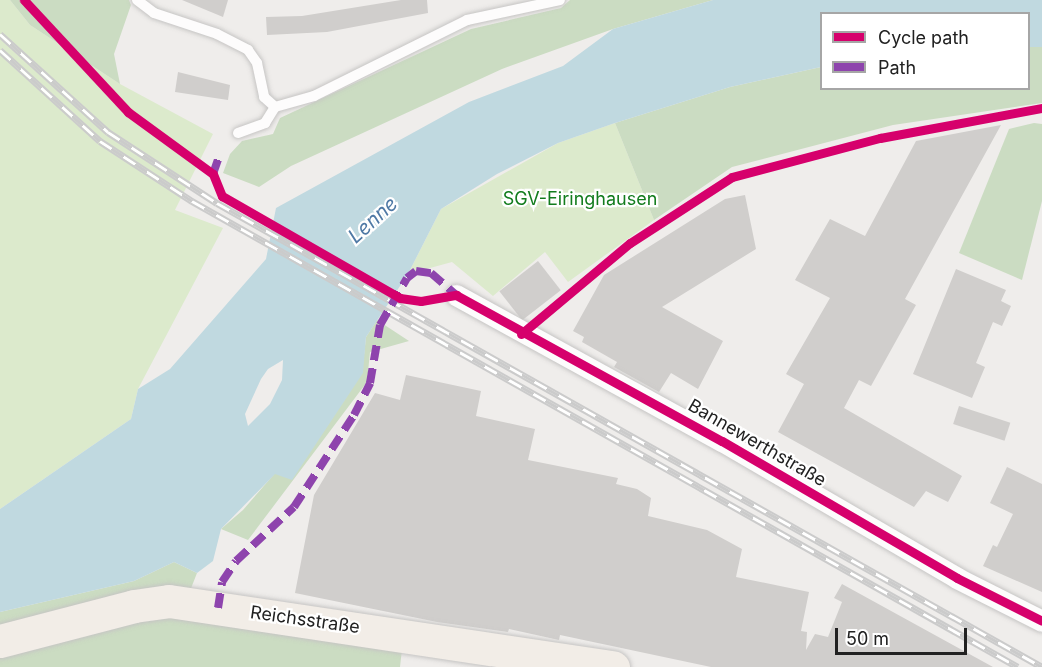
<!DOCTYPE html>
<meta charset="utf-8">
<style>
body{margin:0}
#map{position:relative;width:1042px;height:667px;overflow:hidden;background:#efedeb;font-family:Inter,sans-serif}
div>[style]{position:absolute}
.grass>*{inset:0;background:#dceacc}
.forest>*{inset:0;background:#cbdcc2}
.water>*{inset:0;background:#c0d9e0}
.building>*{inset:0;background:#d0cecc;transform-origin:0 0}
.roads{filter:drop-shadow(0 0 2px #c6c5c4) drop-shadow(0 0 2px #c6c5c4)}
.service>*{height:10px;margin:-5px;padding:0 5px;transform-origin:5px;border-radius:5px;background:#fdfcfc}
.minor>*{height:21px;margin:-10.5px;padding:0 10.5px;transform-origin:10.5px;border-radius:10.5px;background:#fdfcfc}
.primary>*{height:33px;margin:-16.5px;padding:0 16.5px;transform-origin:16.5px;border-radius:16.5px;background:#f2ede7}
.rail>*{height:7px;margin-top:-3.5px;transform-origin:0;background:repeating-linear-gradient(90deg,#fff 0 14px,#cbcbcb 0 28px);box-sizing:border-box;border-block:2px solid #cbcbcb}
.quiet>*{height:8px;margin-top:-4px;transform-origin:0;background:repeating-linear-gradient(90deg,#8e44ad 0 15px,transparent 0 23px)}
.cycleway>*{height:9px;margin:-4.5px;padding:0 4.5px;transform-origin:4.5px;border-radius:4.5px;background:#d6006c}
span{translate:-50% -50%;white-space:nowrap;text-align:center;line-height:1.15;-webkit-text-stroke:4.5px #fff;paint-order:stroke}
.park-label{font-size:18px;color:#127c1d}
.street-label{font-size:18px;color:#212121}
.water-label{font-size:20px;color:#4f79a5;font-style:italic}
.legend{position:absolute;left:820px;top:12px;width:210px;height:78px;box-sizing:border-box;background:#fff;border:2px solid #a6a6a6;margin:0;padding:8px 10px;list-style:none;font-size:18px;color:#212121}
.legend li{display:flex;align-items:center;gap:12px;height:30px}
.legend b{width:30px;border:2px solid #a6a6a6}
.scale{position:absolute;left:835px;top:628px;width:132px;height:27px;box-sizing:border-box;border:3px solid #212121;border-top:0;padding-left:8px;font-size:18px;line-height:21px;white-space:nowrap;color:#212121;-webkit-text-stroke:4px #fff;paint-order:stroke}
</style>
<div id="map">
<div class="grass">
<div style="clip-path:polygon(0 0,10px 0,30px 25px,120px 84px,213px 134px,175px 210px,223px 228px,138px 389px,131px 419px,0 509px)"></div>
<div style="clip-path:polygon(615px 123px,654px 220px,568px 282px,545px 252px,493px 296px,452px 262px,408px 274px,441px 209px,558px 143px)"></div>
</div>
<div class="forest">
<div style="clip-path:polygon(10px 0,129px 0,131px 5px,114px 54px,120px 84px,30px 25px)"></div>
<div style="clip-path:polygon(570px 0,713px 0,613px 29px,502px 69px,291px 166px,259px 187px,223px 173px,230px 154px,242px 141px,273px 134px,280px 118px,471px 29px,561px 8px)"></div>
<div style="clip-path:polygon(1029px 47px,1042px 47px,1042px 103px,893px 125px,732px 167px,654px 220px,615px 123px,730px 87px,821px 67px,822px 88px,1028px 88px)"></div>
<div style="clip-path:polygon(1034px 123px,1042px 124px,1042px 201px,1022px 280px,959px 253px,1009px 129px)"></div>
<div style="clip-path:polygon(377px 320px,409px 341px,370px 352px,367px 382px,248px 540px,221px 529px,243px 510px,362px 373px,366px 337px)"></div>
<div style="clip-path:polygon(174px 562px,197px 573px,181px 614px,402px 649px,400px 667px,0 667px,0 612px,134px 581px)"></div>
</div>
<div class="water">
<div style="clip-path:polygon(evenodd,713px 0,1042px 0,1042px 47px,1029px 47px,1028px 14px,822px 14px,821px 67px,730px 87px,615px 123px,558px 143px,497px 174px,441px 209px,408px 274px,366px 337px,363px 373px,292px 480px,275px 474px,221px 529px,213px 561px,197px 573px,174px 562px,134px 581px,0 612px,0 509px,131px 419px,138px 389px,170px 369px,266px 259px,276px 208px,469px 102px,563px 66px,613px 29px,713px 0,283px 360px,282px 380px,270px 404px,248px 426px,245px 414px,261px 379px,268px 369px,283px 360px)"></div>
</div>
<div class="building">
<div style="clip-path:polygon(182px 0,228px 0,223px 17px)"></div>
<div style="clip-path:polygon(401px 0,427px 0,428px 13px,327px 32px,267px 35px,266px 17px,302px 16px)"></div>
<div style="clip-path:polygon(178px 72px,230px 85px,228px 100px,175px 92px)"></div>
<div style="clip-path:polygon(1001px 125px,905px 299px,916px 305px,871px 386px,859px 380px,844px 408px,962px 476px,948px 502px,926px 491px,914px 507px,778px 432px,804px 384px,786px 374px,830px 298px,795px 280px,830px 219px,865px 236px,916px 141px)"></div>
<div style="clip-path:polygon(745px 195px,756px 249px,662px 307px,723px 341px,698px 389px,671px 373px,659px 392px,614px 367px,617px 362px,582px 342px,584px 337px,573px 331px,604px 275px,725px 199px)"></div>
<div style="left:538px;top:261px;width:37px;height:49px;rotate:52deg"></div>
<div style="clip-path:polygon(956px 269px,1006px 290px,1001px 301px,1011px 306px,1002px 326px,993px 322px,976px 363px,985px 367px,972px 398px,913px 374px)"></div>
<div style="clip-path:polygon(406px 375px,481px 391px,476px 416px,535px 429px,528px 460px,618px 478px,616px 484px,637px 489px,651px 498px,648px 516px,707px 530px,742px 549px,736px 577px,809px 592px,801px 631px,807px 632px,806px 650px,815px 634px,828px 637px,842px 602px,834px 598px,842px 584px,993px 667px,711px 667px,560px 635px,559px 640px,509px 629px,508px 632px,437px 622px,295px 593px,314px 495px,375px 393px,400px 400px)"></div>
<div style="left:959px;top:406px;width:54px;height:19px;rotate:18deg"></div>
<div style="clip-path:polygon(1007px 467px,1042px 484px,1042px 592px,983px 566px,993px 545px,997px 547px,1013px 514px,990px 503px)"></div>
</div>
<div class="roads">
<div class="service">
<div style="left:137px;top:0;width:21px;rotate:37deg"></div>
<div style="left:154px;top:13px;width:66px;rotate:18.4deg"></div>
<div style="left:217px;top:34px;width:35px;rotate:27deg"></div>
<div style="left:248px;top:50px;width:16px;rotate:55deg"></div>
<div style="left:257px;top:63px;width:35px;rotate:78deg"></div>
<div style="left:264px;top:97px;width:15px;rotate:42deg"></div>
<div style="left:275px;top:107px;width:41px;rotate:-15.8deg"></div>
<div style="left:314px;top:96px;width:171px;rotate:-26.4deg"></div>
<div style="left:467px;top:20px;width:95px;rotate:-12.1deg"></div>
<div style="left:238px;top:133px;width:29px;rotate:-20deg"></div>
<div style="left:265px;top:123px;width:19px;rotate:-58deg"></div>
</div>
<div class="minor">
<div style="left:456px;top:295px;width:303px;rotate:28.8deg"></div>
<div style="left:722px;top:441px;width:272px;rotate:30.2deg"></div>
<div style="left:957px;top:578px;width:95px;rotate:26.8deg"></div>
</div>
<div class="primary">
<div style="left:0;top:641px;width:138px;rotate:-14.6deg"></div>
<div style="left:134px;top:606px;width:35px;rotate:-8deg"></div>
<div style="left:169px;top:601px;width:449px;rotate:8.5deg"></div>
</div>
</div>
<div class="rail">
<div style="left:0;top:34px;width:146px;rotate:42.2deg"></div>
<div style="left:108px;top:132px;width:130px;rotate:33.1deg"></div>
<div style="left:217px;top:203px;width:947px;rotate:29.35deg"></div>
<div style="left:0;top:50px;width:135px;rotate:42.3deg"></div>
<div style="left:100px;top:141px;width:110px;rotate:33.1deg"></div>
<div style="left:192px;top:201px;width:948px;rotate:29.43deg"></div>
</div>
<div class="quiet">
<div style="left:213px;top:174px;width:21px;rotate:-71deg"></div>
<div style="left:218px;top:608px;width:26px;rotate:-81deg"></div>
<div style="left:222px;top:582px;width:25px;rotate:-56deg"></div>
<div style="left:236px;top:561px;width:79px;rotate:-43deg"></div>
<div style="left:294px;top:507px;width:110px;rotate:-56.9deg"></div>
<div style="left:354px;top:415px;width:36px;rotate:-63deg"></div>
<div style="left:370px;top:383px;width:59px;rotate:-80.2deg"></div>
<div style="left:380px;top:325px;width:54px;rotate:-60.1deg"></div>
<div style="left:407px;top:278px;width:11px;rotate:-38deg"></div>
<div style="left:416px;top:271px;width:15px;rotate:8deg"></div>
<div style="left:431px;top:273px;width:33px;rotate:41deg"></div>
</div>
<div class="cycleway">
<div style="left:24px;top:0;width:153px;rotate:47.1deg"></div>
<div style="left:128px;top:112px;width:105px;rotate:36.1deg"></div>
<div style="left:213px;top:174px;width:24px;rotate:68deg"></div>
<div style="left:222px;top:196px;width:205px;rotate:29.8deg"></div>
<div style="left:400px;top:298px;width:21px;rotate:8deg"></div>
<div style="left:421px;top:301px;width:36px;rotate:-10deg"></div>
<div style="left:456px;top:295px;width:303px;rotate:28.8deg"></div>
<div style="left:722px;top:441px;width:272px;rotate:30.2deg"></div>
<div style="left:957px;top:578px;width:95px;rotate:26.8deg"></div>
<div style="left:521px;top:334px;width:142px;rotate:-39.9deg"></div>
<div style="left:630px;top:243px;width:121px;rotate:-32.9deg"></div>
<div style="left:732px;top:177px;width:153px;rotate:-14.8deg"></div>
<div style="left:880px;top:138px;width:165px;rotate:-10.5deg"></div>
</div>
<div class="park-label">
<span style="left:580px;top:199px">SGV-Eiringhausen</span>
</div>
<div class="street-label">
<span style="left:757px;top:443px;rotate:30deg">Bannewerthstraße</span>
<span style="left:305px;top:620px;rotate:8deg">Reichsstraße</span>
</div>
<div class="water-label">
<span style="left:373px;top:220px;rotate:-42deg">Lenne</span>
</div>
<ul class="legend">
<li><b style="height:8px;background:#d6006c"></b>Cycle path</li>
<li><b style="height:8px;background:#8e44ad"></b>Path</li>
</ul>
<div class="scale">50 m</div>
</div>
